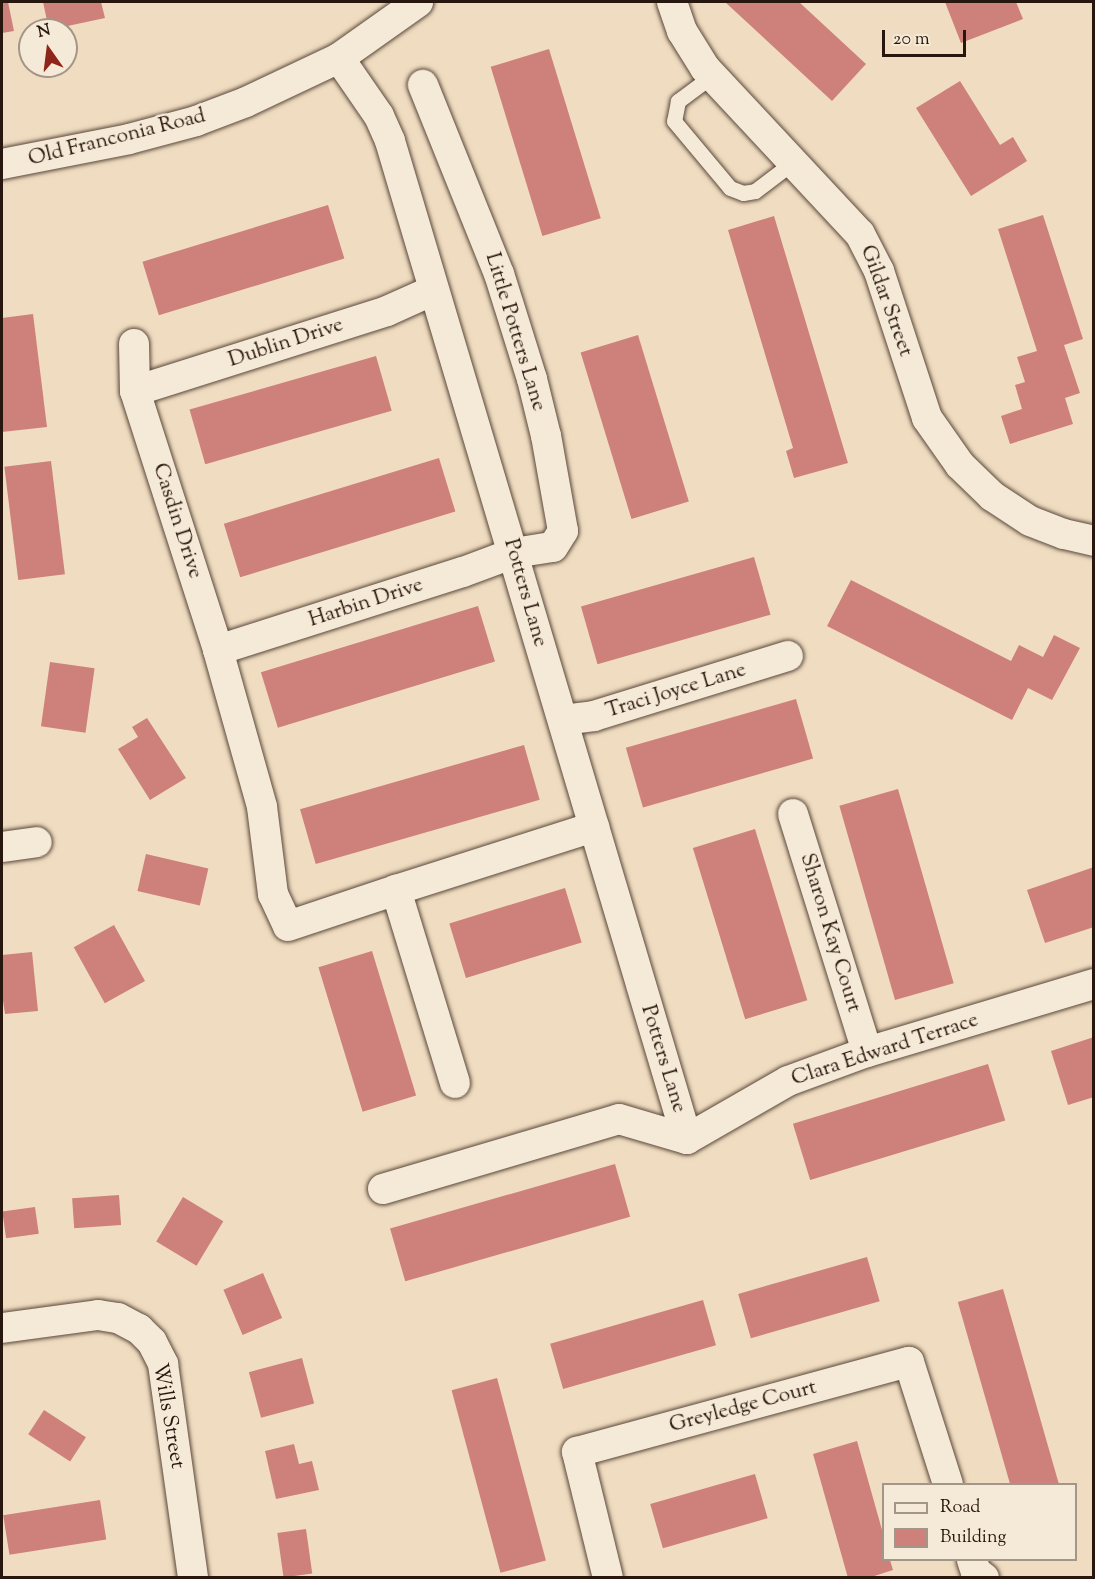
<!DOCTYPE html>
<style>
body{margin:0}
#map{position:relative;width:1095px;height:1579px;overflow:hidden;background:#f0ddc1;font-family:"Sorts Mill Goudy",serif}
div>[style]{position:absolute}
.building>*{inset:0;background:#ce807a;transform-origin:0 0}
.roads{filter:drop-shadow(0 0 2px #5a483b) drop-shadow(0 0 2px #5a483b)}
.lane>*{height:15px;margin:-7.5px;padding:0 7.5px;transform-origin:7.5px;border-radius:7.5px;background:#f5e9d7}
.street>*{height:30px;margin:-15px;padding:0 15px;transform-origin:15px;border-radius:15px;background:#f5e9d7}
span{translate:-50% -50%;white-space:nowrap;text-align:center;line-height:1.15;-webkit-text-stroke:5px #f5e9d7;paint-order:stroke}
.street-label{font-size:21px;color:#28170e}
.frame{position:absolute;inset:0;border:3px solid #28170e;pointer-events:none}
.legend{position:absolute;left:882px;top:1483px;width:195px;height:78px;box-sizing:border-box;background:#f5e9d7;border:2px solid #a39587;margin:0;padding:8px 10px;list-style:none;font-size:18px;color:#28170e}
.legend li{display:flex;align-items:center;gap:12px;height:30px}
.legend b{width:30px;border:2px solid #a39587}
.north{position:absolute;left:18px;top:18px;width:60px;height:60px;box-sizing:border-box;background:#f5e9d7;border:2px solid #a39587;border-radius:50%;rotate:346deg;font-size:16px;font-weight:700;line-height:24px;text-align:center;color:#28170e}
.north::after{content:'';display:block;margin:auto;width:21px;height:27px;background:#8f2418;clip-path:polygon(50% 0,100% 100%,50% 72%,0 100%)}
.scale{position:absolute;left:882px;top:30px;width:84px;height:27px;box-sizing:border-box;border:3px solid #28170e;border-top:0;padding-left:8px;font-size:18px;line-height:21px;white-space:nowrap;color:#28170e;-webkit-text-stroke:4px #f5e9d7;paint-order:stroke}
</style>
<div id="map">
<div class="building">
<div style="clip-path:polygon(2px 2px,8px 2px,14px 31px,2px 33px)"></div>
<div style="clip-path:polygon(43px 2px,101px 2px,105px 18px,49px 30px)"></div>
<div style="clip-path:polygon(725px 2px,799px 2px,866px 64px,832px 101px)"></div>
<div style="clip-path:polygon(945px 2px,1016px 2px,1023px 19px,961px 43px)"></div>
<div style="left:549px;top:49px;width:177px;height:61px;rotate:73deg"></div>
<div style="clip-path:polygon(960px 81px,1000px 145px,1013px 137px,1027px 161px,971px 196px,916px 108px)"></div>
<div style="left:328px;top:205px;width:56px;height:194px;rotate:73deg"></div>
<div style="clip-path:polygon(1043px 215px,1083px 339px,1064px 345px,1080px 393px,1065px 398px,1073px 424px,1010px 444px,1001px 416px,1022px 409px,1015px 385px,1025px 382px,1017px 357px,1037px 351px,998px 229px)"></div>
<div style="clip-path:polygon(774px 216px,848px 463px,794px 478px,786px 451px,793px 448px,728px 230px)"></div>
<div style="clip-path:polygon(33px 314px,47px 427px,2px 432px,2px 318px)"></div>
<div style="left:638px;top:335px;width:174px;height:60px;rotate:73deg"></div>
<div style="left:376px;top:356px;width:57px;height:194px;rotate:74deg"></div>
<div style="left:439px;top:458px;width:56px;height:225px;rotate:73deg"></div>
<div style="left:51px;top:461px;width:114px;height:47px;rotate:83deg"></div>
<div style="left:754px;top:557px;width:60px;height:180px;rotate:74deg"></div>
<div style="clip-path:polygon(851px 580px,1011px 661px,1019px 645px,1043px 657px,1054px 635px,1080px 648px,1052px 700px,1028px 688px,1012px 720px,827px 626px)"></div>
<div style="left:478px;top:606px;width:58px;height:227px;rotate:73deg"></div>
<div style="left:50px;top:662px;width:45px;height:65px;rotate:8deg"></div>
<div style="left:796px;top:699px;width:62px;height:177px;rotate:74deg"></div>
<div style="clip-path:polygon(147px 718px,186px 778px,150px 800px,118px 749px,138px 737px,132px 727px)"></div>
<div style="left:524px;top:745px;width:57px;height:233px;rotate:74deg"></div>
<div style="left:898px;top:789px;width:202px;height:61px;rotate:74deg"></div>
<div style="left:755px;top:829px;width:179px;height:65px;rotate:73deg"></div>
<div style="left:146px;top:854px;width:64px;height:38px;rotate:13deg"></div>
<div style="clip-path:polygon(1094px 867px,1094px 927px,1045px 943px,1027px 890px)"></div>
<div style="left:565px;top:888px;width:57px;height:121px;rotate:73deg"></div>
<div style="left:114px;top:925px;width:64px;height:46px;rotate:61deg"></div>
<div style="left:372px;top:951px;width:151px;height:56px;rotate:73deg"></div>
<div style="clip-path:polygon(32px 952px,38px 1011px,5px 1014px,2px 994px,2px 955px)"></div>
<div style="clip-path:polygon(1094px 1037px,1094px 1097px,1068px 1105px,1051px 1051px)"></div>
<div style="left:988px;top:1064px;width:59px;height:204px;rotate:73deg"></div>
<div style="left:615px;top:1164px;width:55px;height:234px;rotate:74deg"></div>
<div style="left:119px;top:1195px;width:30px;height:47px;rotate:86deg"></div>
<div style="left:183px;top:1197px;width:47px;height:52px;rotate:31deg"></div>
<div style="left:35px;top:1207px;width:27px;height:33px;rotate:82deg"></div>
<div style="left:867px;top:1257px;width:46px;height:134px;rotate:74deg"></div>
<div style="left:263px;top:1273px;width:49px;height:43px;rotate:67deg"></div>
<div style="left:1003px;top:1289px;width:203px;height:47px;rotate:74deg"></div>
<div style="left:703px;top:1300px;width:47px;height:159px;rotate:74deg"></div>
<div style="left:302px;top:1358px;width:47px;height:55px;rotate:75deg"></div>
<div style="left:497px;top:1378px;width:189px;height:47px;rotate:75deg"></div>
<div style="left:44px;top:1410px;width:50px;height:29px;rotate:33deg"></div>
<div style="clip-path:polygon(857px 1441px,884px 1537px,884px 1560px,890px 1560px,893px 1570px,868px 1578px,848px 1578px,813px 1454px)"></div>
<div style="clip-path:polygon(294px 1444px,299px 1464px,312px 1461px,319px 1490px,276px 1499px,265px 1451px)"></div>
<div style="left:755px;top:1474px;width:46px;height:109px;rotate:74deg"></div>
<div style="left:100px;top:1500px;width:40px;height:98px;rotate:81deg"></div>
<div style="left:306px;top:1529px;width:45px;height:29px;rotate:82deg"></div>
</div>
<div class="roads">
<div class="lane">
<div style="left:713px;top:75px;width:44px;rotate:143.4deg"></div>
<div style="left:678px;top:101px;width:20px;rotate:101deg"></div>
<div style="left:674px;top:121px;width:87px;rotate:50.1deg"></div>
<div style="left:730px;top:188px;width:14px;rotate:21deg"></div>
<div style="left:743px;top:193px;width:12px;rotate:-9deg"></div>
<div style="left:755px;top:191px;width:48px;rotate:-37.3deg"></div>
</div>
<div class="street">
<div style="left:672px;top:2px;width:31px;rotate:71deg"></div>
<div style="left:682px;top:31px;width:44px;rotate:58.1deg"></div>
<div style="left:705px;top:68px;width:227px;rotate:47deg"></div>
<div style="left:860px;top:234px;width:42px;rotate:62.8deg"></div>
<div style="left:879px;top:271px;width:155px;rotate:71.9deg"></div>
<div style="left:927px;top:418px;width:57px;rotate:54.9deg"></div>
<div style="left:960px;top:465px;width:45px;rotate:44.1deg"></div>
<div style="left:992px;top:496px;width:45px;rotate:33.3deg"></div>
<div style="left:1030px;top:521px;width:36px;rotate:21deg"></div>
<div style="left:1064px;top:534px;width:31px;rotate:13deg"></div>
<div style="left:339px;top:58px;width:70px;rotate:55.4deg"></div>
<div style="left:379px;top:116px;width:27px;rotate:66deg"></div>
<div style="left:390px;top:141px;width:1041px;rotate:73.43deg"></div>
<div style="left:2px;top:164px;width:129px;rotate:-11.1deg"></div>
<div style="left:129px;top:139px;width:69px;rotate:-15deg"></div>
<div style="left:196px;top:121px;width:53px;rotate:-20.8deg"></div>
<div style="left:246px;top:102px;width:103px;rotate:-25.3deg"></div>
<div style="left:339px;top:58px;width:97px;rotate:-35.3deg"></div>
<div style="left:134px;top:344px;width:47px;rotate:88.8deg"></div>
<div style="left:135px;top:391px;width:272px;rotate:72.2deg"></div>
<div style="left:218px;top:650px;width:163px;rotate:74.3deg"></div>
<div style="left:262px;top:807px;width:88px;rotate:82.8deg"></div>
<div style="left:273px;top:894px;width:35px;rotate:65deg"></div>
<div style="left:288px;top:926px;width:114px;rotate:-18.4deg"></div>
<div style="left:135px;top:391px;width:264px;rotate:-17.6deg"></div>
<div style="left:387px;top:311px;width:51px;rotate:-24.1deg"></div>
<div style="left:218px;top:650px;width:257px;rotate:-17.7deg"></div>
<div style="left:463px;top:572px;width:54px;rotate:-20.4deg"></div>
<div style="left:514px;top:553px;width:39px;rotate:-9deg"></div>
<div style="left:553px;top:547px;width:19px;rotate:-58deg"></div>
<div style="left:563px;top:531px;width:97px;rotate:-100.1deg"></div>
<div style="left:546px;top:436px;width:59px;rotate:-103.8deg"></div>
<div style="left:532px;top:379px;width:110px;rotate:-107.4deg"></div>
<div style="left:499px;top:274px;width:204px;rotate:-111.9deg"></div>
<div style="left:563px;top:720px;width:31px;rotate:-7deg"></div>
<div style="left:594px;top:716px;width:203px;rotate:-17.2deg"></div>
<div style="left:793px;top:814px;width:249px;rotate:72.7deg"></div>
<div style="left:2px;top:847px;width:35px;rotate:-8deg"></div>
<div style="left:455px;top:1083px;width:202px;rotate:-107deg"></div>
<div style="left:396px;top:890px;width:208px;rotate:-17.7deg"></div>
<div style="left:687px;top:1139px;width:116px;rotate:-29.9deg"></div>
<div style="left:788px;top:1081px;width:84px;rotate:-20.2deg"></div>
<div style="left:867px;top:1052px;width:237px;rotate:-16.7deg"></div>
<div style="left:383px;top:1189px;width:246px;rotate:-16.5deg"></div>
<div style="left:619px;top:1119px;width:71px;rotate:16.4deg"></div>
<div style="left:2px;top:1328px;width:97px;rotate:-7.7deg"></div>
<div style="left:98px;top:1315px;width:20px;rotate:9deg"></div>
<div style="left:118px;top:1318px;width:24px;rotate:28deg"></div>
<div style="left:139px;top:1329px;width:18px;rotate:45deg"></div>
<div style="left:152px;top:1342px;width:25px;rotate:63deg"></div>
<div style="left:163px;top:1364px;width:216px;rotate:82deg"></div>
<div style="left:972px;top:1560px;width:13px;rotate:72deg"></div>
<div style="left:976px;top:1572px;width:10px;rotate:37deg"></div>
<div style="left:608px;top:1578px;width:130px;rotate:-103.8deg"></div>
<div style="left:577px;top:1452px;width:344px;rotate:-15.2deg"></div>
<div style="left:909px;top:1362px;width:128px;rotate:72.3deg"></div>
</div>
</div>
<div class="street-label">
<span style="left:117px;top:138px;rotate:-14deg">Old Franconia Road</span>
<span style="left:886px;top:301px;rotate:70deg">Gildar Street</span>
<span style="left:515px;top:332px;rotate:73deg">Little Potters Lane</span>
<span style="left:286px;top:343px;rotate:-18deg">Dublin Drive</span>
<span style="left:177px;top:521px;rotate:72deg">Casdin Drive</span>
<span style="left:525px;top:593px;rotate:74deg">Potters Lane</span>
<span style="left:366px;top:603px;rotate:-18deg">Harbin Drive</span>
<span style="left:676px;top:691px;rotate:-17deg">Traci Joyce Lane</span>
<span style="left:830px;top:933px;rotate:73deg">Sharon Kay Court</span>
<span style="left:885px;top:1050px;rotate:-18deg">Clara Edward Terrace</span>
<span style="left:663px;top:1059px;rotate:73deg">Potters Lane</span>
<span style="left:743px;top:1407px;rotate:-15deg">Greyledge Court</span>
<span style="left:168px;top:1416px;rotate:80deg">Wills Street</span>
</div>
<div class="frame"></div>
<ul class="legend">
<li><b style="height:8px;background:#f5e9d7"></b>Road</li>
<li><b style="height:16px;background:#ce807a"></b>Building</li>
</ul>
<div class="north">N</div>
<div class="scale">20 m</div>
</div>
